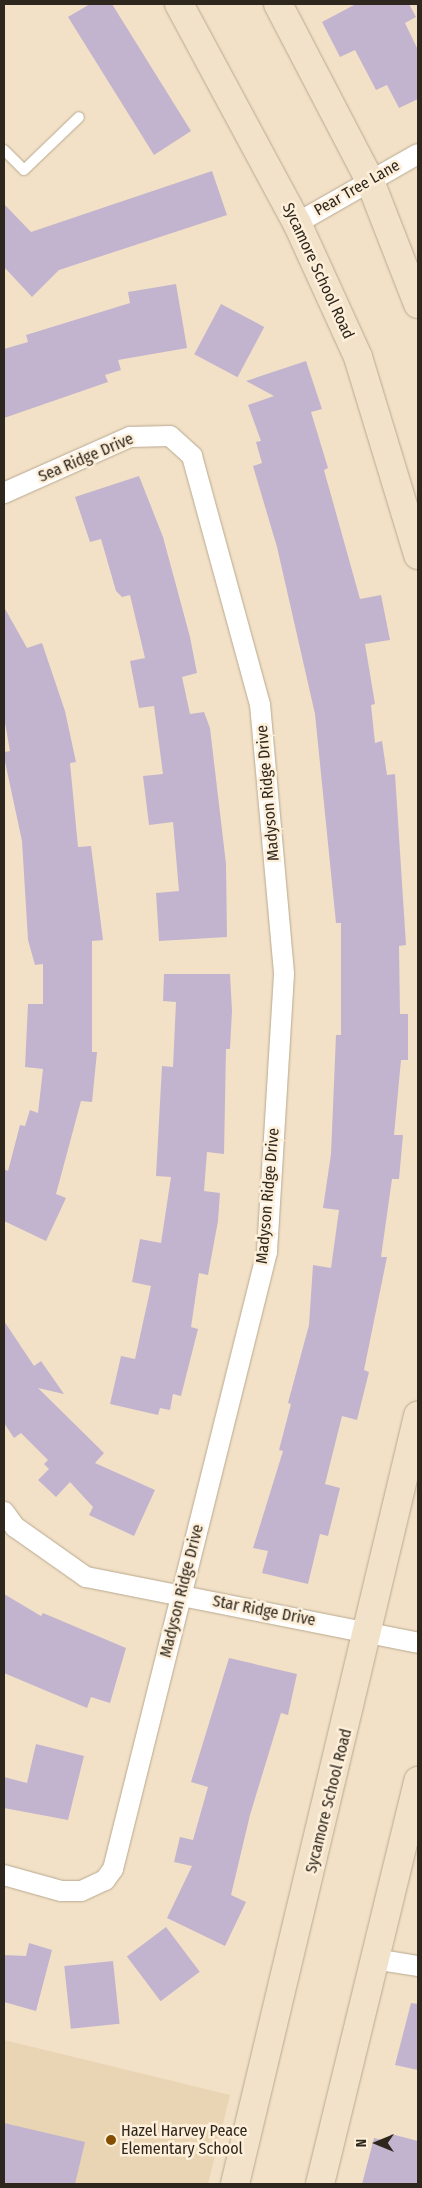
<!DOCTYPE html>
<style>
body{margin:0}
#map{position:relative;width:422px;height:2188px;overflow:hidden;background:#f2e1c7;font-family:"Fira Sans Condensed",sans-serif}
div>[style]{position:absolute}
.built>*{inset:0;background:#e9d4b3}
.building>*{inset:0;background:#c2b4ce;transform-origin:0 0}
.roads{filter:drop-shadow(0 0 1px #b9a98f) drop-shadow(0 0 1px #b9a98f)}
.lane>*{height:10px;margin:-5px;padding:0 5px;transform-origin:5px;border-radius:5px;background:#fff}
.street>*{height:20px;margin:-10px;padding:0 10px;transform-origin:10px;border-radius:10px;background:#fff}
.secondary>*{height:28px;margin:-14px;padding:0 14px;transform-origin:14px;border-radius:14px;background:#f3e2ca}
.dots>*{width:14px;height:14px;translate:-50% -50%;box-sizing:border-box;border:2px solid #fdefd9;border-radius:50%}
span{translate:-50% -50%;white-space:nowrap;text-align:center;line-height:1.15;-webkit-text-stroke:5px #fdefd9;paint-order:stroke}
.street-label{font-size:16px;color:#2e271d}
.poi-label{font-size:16px;color:#2e271d}
.left{translate:0 -50%;text-align:left}
.frame{position:absolute;inset:0;border:5px solid #2e271d;pointer-events:none}
.north{position:absolute;left:352px;top:2118px;width:50px;height:50px;-webkit-text-stroke:4px #fdefd9;paint-order:stroke;rotate:270deg;font-size:14px;font-weight:700;line-height:20px;text-align:center;color:#2e271d}
.north::after{content:'';display:block;margin:auto;width:18px;height:22px;background:#2e271d;clip-path:polygon(50% 0,100% 100%,50% 72%,0 100%)}
</style>
<div id="map">
<div class="built">
<div style="clip-path:polygon(4px 2040px,230px 2095px,208px 2184px,4px 2184px)"></div>
</div>
<div class="building">
<div style="clip-path:polygon(90px 4px,112px 4px,191px 131px,154px 155px,68px 17px)"></div>
<div style="clip-path:polygon(356px 4px,409px 4px,416px 17px,405px 23px,418px 50px,418px 99px,399px 108px,387px 85px,376px 90px,355px 50px,340px 57px,322px 22px)"></div>
<div style="clip-path:polygon(212px 171px,227px 215px,59px 270px,32px 297px,4px 267px,4px 204px,31px 232px)"></div>
<div style="clip-path:polygon(176px 284px,187px 348px,118px 360px,121px 370px,105px 375px,108px 382px,4px 418px,4px 349px,28px 342px,26px 335px,130px 303px,128px 292px)"></div>
<div style="left:221px;top:304px;width:49px;height:57px;rotate:28deg"></div>
<div style="clip-path:polygon(306px 361px,322px 409px,311px 412px,328px 468px,324px 470px,360px 599px,381px 595px,390px 640px,365px 644px,375px 704px,371px 705px,375px 743px,382px 741px,387px 775px,395px 774px,406px 945px,399px 946px,400px 1014px,408px 1014px,408px 1060px,401px 1060px,394px 1135px,403px 1135px,399px 1179px,392px 1179px,381px 1257px,387px 1257px,364px 1370px,369px 1372px,357px 1420px,342px 1416px,325px 1484px,340px 1488px,328px 1536px,320px 1534px,308px 1584px,262px 1573px,268px 1551px,253px 1548px,283px 1451px,279px 1450px,291px 1404px,288px 1403px,309px 1325px,313px 1265px,331px 1268px,339px 1210px,323px 1208px,331px 1154px,336px 1035px,341px 1035px,341px 923px,336px 923px,315px 714px,277px 547px,253px 466px,262px 463px,256px 442px,261px 441px,248px 405px,274px 396px,246px 381px)"></div>
<div style="clip-path:polygon(139px 476px,163px 537px,190px 637px,197px 673px,182px 677px,190px 714px,204px 712px,210px 728px,226px 864px,227px 937px,159px 941px,156px 893px,179px 891px,173px 822px,149px 825px,143px 776px,163px 774px,154px 706px,139px 708px,130px 661px,145px 658px,130px 595px,122px 597px,116px 591px,101px 539px,90px 542px,75px 497px)"></div>
<div style="clip-path:polygon(4px 607px,27px 648px,42px 643px,65px 711px,76px 762px,70px 763px,78px 847px,91px 846px,103px 940px,92px 941px,92px 1052px,97px 1052px,92px 1102px,81px 1101px,56px 1194px,66px 1198px,46px 1241px,4px 1221px,4px 1169px,8px 1171px,20px 1125px,25px 1126px,30px 1110px,38px 1113px,43px 1069px,25px 1067px,28px 1004px,43px 1004px,43px 964px,35px 965px,28px 940px,22px 841px,4px 757px,4px 752px,10px 751px,4px 717px)"></div>
<div style="clip-path:polygon(164px 974px,230px 974px,232px 1011px,230px 1049px,226px 1049px,224px 1154px,207px 1152px,204px 1191px,220px 1193px,218px 1221px,208px 1275px,199px 1273px,191px 1327px,198px 1329px,181px 1396px,173px 1394px,170px 1410px,160px 1408px,158px 1415px,110px 1404px,121px 1356px,135px 1359px,151px 1286px,132px 1282px,140px 1239px,161px 1243px,171px 1177px,156px 1176px,162px 1066px,173px 1067px,176px 1002px,163px 1001px)"></div>
<div style="clip-path:polygon(4px 1321px,34px 1366px,41px 1361px,64px 1394px,38px 1388px,104px 1453px,95px 1463px,155px 1490px,134px 1536px,89px 1515px,93px 1507px,70px 1482px,56px 1497px,38px 1480px,49px 1469px,44px 1464px,48px 1460px,21px 1433px,14px 1438px,4px 1423px)"></div>
<div style="clip-path:polygon(4px 1594px,41px 1616px,43px 1613px,126px 1648px,110px 1703px,91px 1697px,87px 1708px,4px 1673px)"></div>
<div style="clip-path:polygon(229px 1658px,297px 1674px,288px 1715px,281px 1713px,250px 1815px,231px 1895px,246px 1902px,225px 1946px,167px 1918px,192px 1866px,174px 1862px,180px 1837px,193px 1840px,208px 1787px,191px 1782px)"></div>
<div style="clip-path:polygon(36px 1744px,84px 1756px,68px 1820px,4px 1808px,4px 1777px,27px 1783px)"></div>
<div style="left:166px;top:1927px;width:56px;height:49px;rotate:53deg"></div>
<div style="clip-path:polygon(29px 1943px,52px 1950px,36px 2011px,4px 2002px,4px 1955px,26px 1956px)"></div>
<div style="left:113px;top:1961px;width:63px;height:49px;rotate:84deg"></div>
<div style="clip-path:polygon(411px 2003px,418px 2004px,418px 2070px,395px 2065px)"></div>
<div style="clip-path:polygon(4px 2123px,85px 2142px,75px 2184px,4px 2184px)"></div>
<div style="clip-path:polygon(391px 2134px,418px 2141px,418px 2184px,362px 2184px,374px 2138px,389px 2142px)"></div>
</div>
<div class="roads">
<div class="lane">
<div style="left:4px;top:150px;width:28px;rotate:45deg"></div>
<div style="left:24px;top:170px;width:76px;rotate:-43.9deg"></div>
</div>
<div class="street">
<div style="left:297px;top:223px;width:139px;rotate:-29.7deg"></div>
<div style="left:4px;top:493px;width:138px;rotate:-24deg"></div>
<div style="left:130px;top:437px;width:40px;rotate:-1.4deg"></div>
<div style="left:170px;top:436px;width:30px;rotate:42deg"></div>
<div style="left:192px;top:456px;width:257px;rotate:74.7deg"></div>
<div style="left:260px;top:704px;width:271px;rotate:84.9deg"></div>
<div style="left:284px;top:974px;width:279px;rotate:93.5deg"></div>
<div style="left:267px;top:1252px;width:636px;rotate:104.01deg"></div>
<div style="left:113px;top:1869px;width:14px;rotate:126deg"></div>
<div style="left:105px;top:1880px;width:26px;rotate:155deg"></div>
<div style="left:81px;top:1891px;width:20px;rotate:180deg"></div>
<div style="left:61px;top:1891px;width:59px;rotate:-164.3deg"></div>
<div style="left:4px;top:1512px;width:19px;rotate:54deg"></div>
<div style="left:15px;top:1527px;width:87px;rotate:35.2deg"></div>
<div style="left:86px;top:1577px;width:338px;rotate:11.2deg"></div>
<div style="left:374px;top:1959px;width:45px;rotate:9deg"></div>
</div>
<div class="secondary">
<div style="left:179px;top:4px;width:249px;rotate:61.7deg"></div>
<div style="left:297px;top:223px;width:147px;rotate:65.5deg"></div>
<div style="left:358px;top:357px;width:207px;rotate:73.1deg"></div>
<div style="left:278px;top:4px;width:199px;rotate:62.5deg"></div>
<div style="left:370px;top:181px;width:132px;rotate:68.7deg"></div>
<div style="left:235px;top:2184px;width:790px;rotate:-76.6deg"></div>
<div style="left:320px;top:2184px;width:415px;rotate:-76.3deg"></div>
</div>
</div>
<div class="dots">
<div style="left:111px;top:2140px;background:#854d00"></div>
</div>
<div class="street-label">
<span style="left:357px;top:188px;rotate:-30deg">Pear Tree Lane</span>
<span style="left:318px;top:271px;rotate:65deg">Sycamore School Road</span>
<span style="left:86px;top:458px;rotate:-23deg">Sea Ridge Drive</span>
<span style="left:268px;top:793px;rotate:-95deg">Madyson Ridge Drive</span>
<span style="left:268px;top:1196px;rotate:-85deg">Madyson Ridge Drive</span>
<span style="left:182px;top:1591px;rotate:-76deg">Madyson Ridge Drive</span>
<span style="left:264px;top:1611px;rotate:11deg">Star Ridge Drive</span>
<span style="left:329px;top:1801px;rotate:-76deg">Sycamore School Road</span>
</div>
<div class="poi-label">
<span class="left" style="left:121px;top:2140px">Hazel Harvey Peace<br>Elementary School</span>
</div>
<div class="frame"></div>
<div class="north">N</div>
</div>
